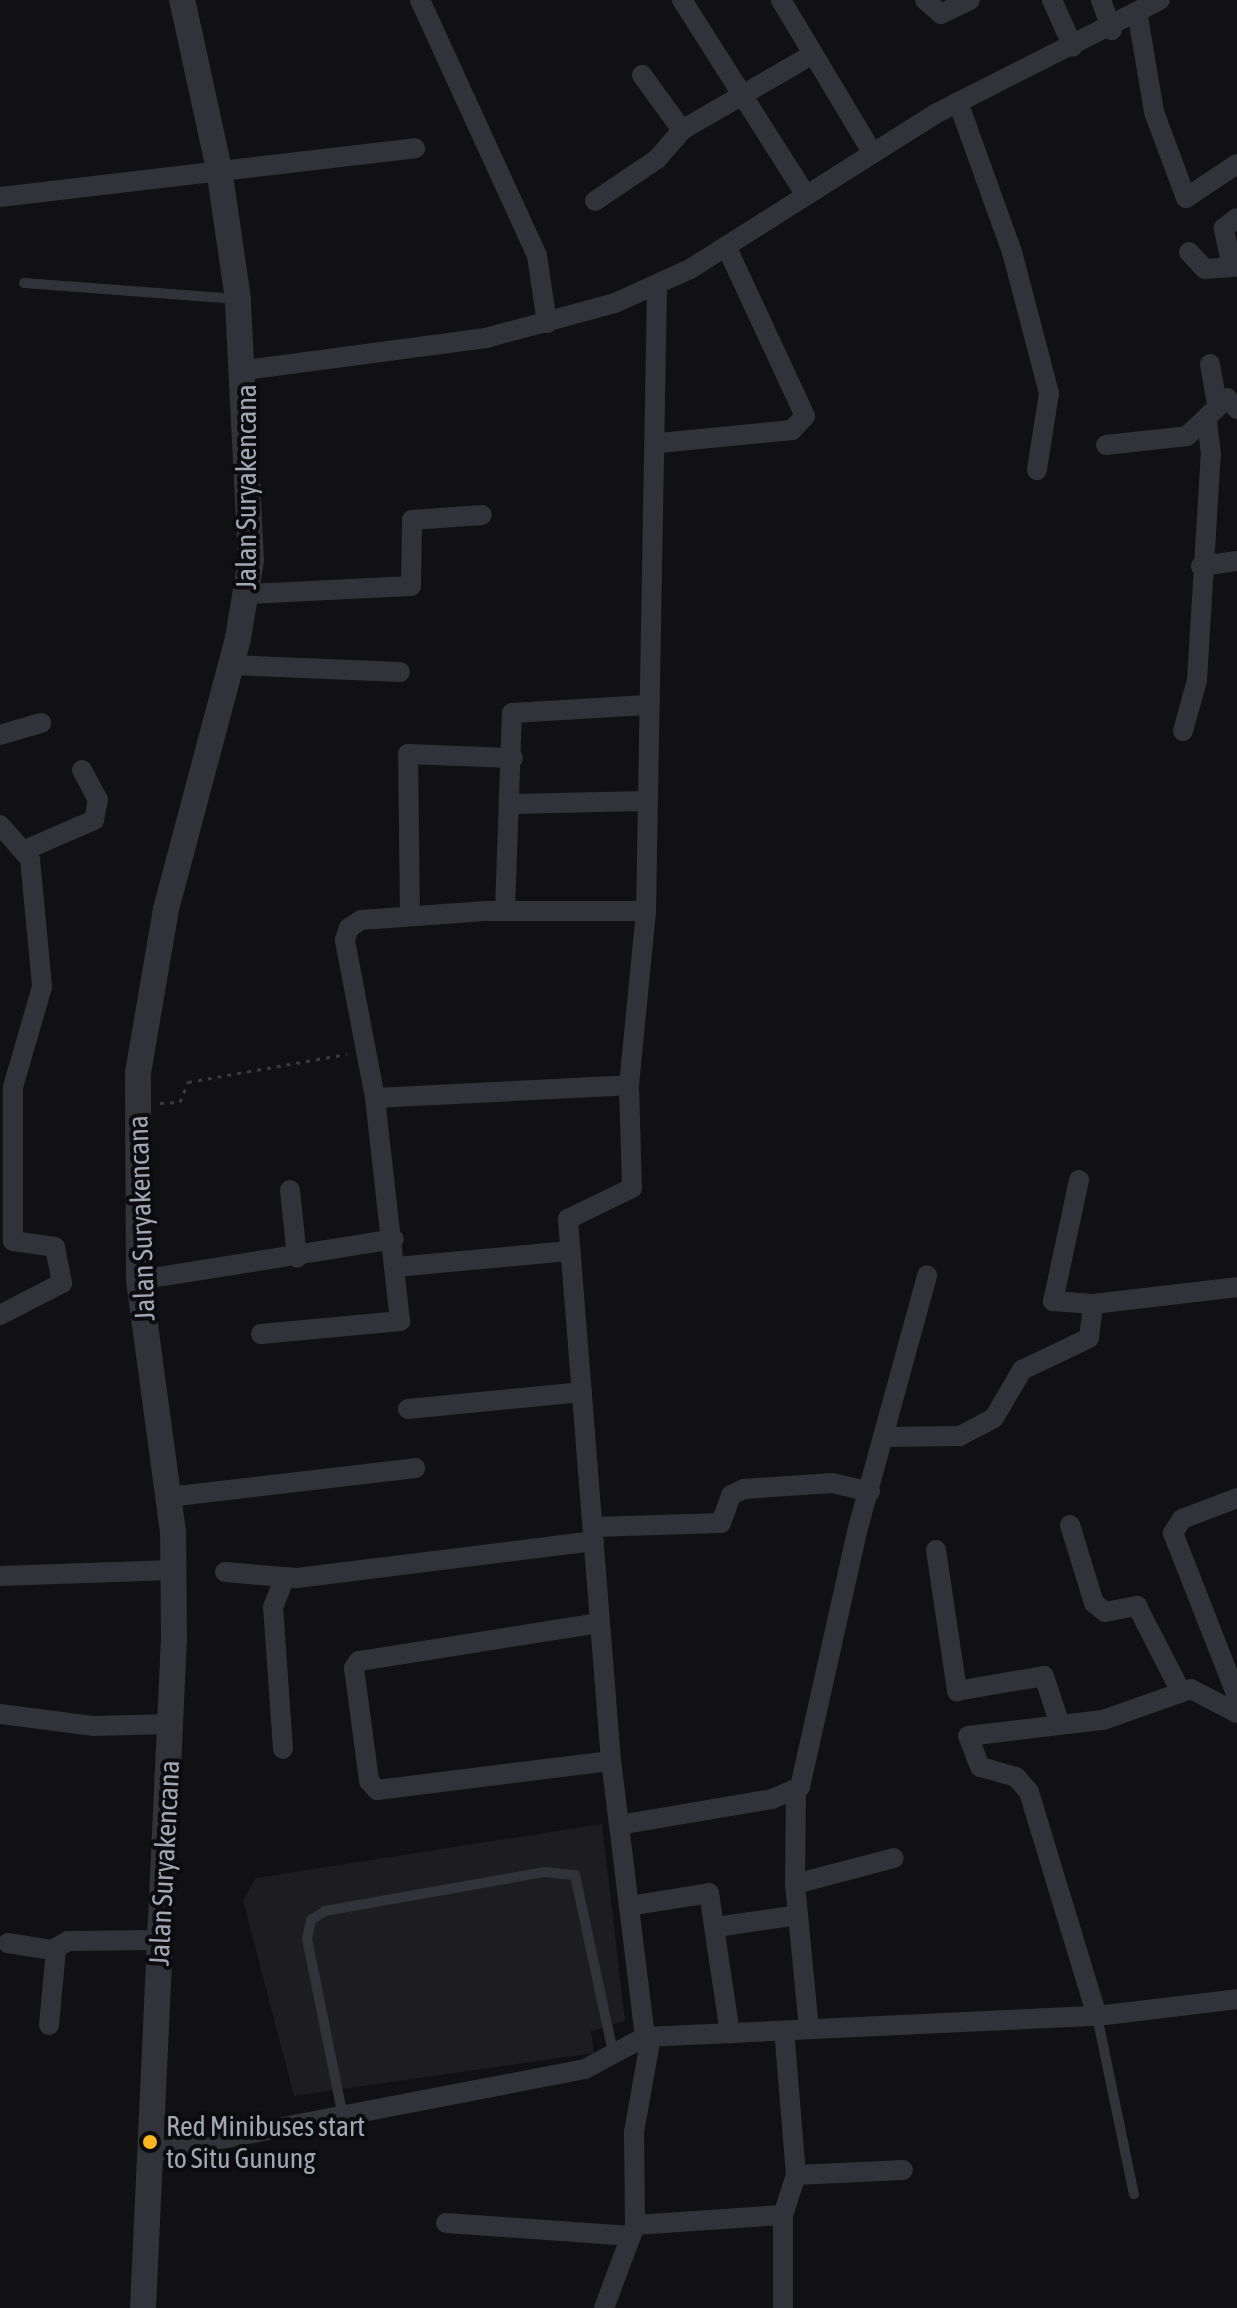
<!DOCTYPE html>
<style>
body{margin:0}
#map{position:relative;width:1237px;height:2308px;overflow:hidden;background:#111113;font-family:"Asap Condensed",sans-serif}
div>[style]{position:absolute}
.built>*{inset:0;background:#1d1d20}
.path>*{height:3px;margin-top:-1.5px;transform-origin:0;background:repeating-linear-gradient(90deg,#383a3f 0 4px,transparent 0 10px)}
.service>*{height:10px;margin:-5px;padding:0 5px;transform-origin:5px;border-radius:5px;background:#323338}
.minor>*{height:20px;margin:-10px;padding:0 10px;transform-origin:10px;border-radius:10px;background:#323338}
.tertiary>*{height:26px;margin:-13px;padding:0 13px;transform-origin:13px;border-radius:13px;background:#323338}
.dots>*{width:22px;height:22px;translate:-50% -50%;box-sizing:border-box;border:4px solid #0c0c0e;border-radius:50%}
span{translate:-50% -50%;white-space:nowrap;text-align:center;line-height:1.15;-webkit-text-stroke:8px #0c0c0e;paint-order:stroke}
.street-label{font-size:28px;color:#a2a7b5}
.poi-label{font-size:28px;color:#a2a7b5}
.left{translate:0 -50%;text-align:left}
</style>
<div id="map">
<div class="built">
<div style="clip-path:polygon(602px 1824px,625px 2021px,591px 2031px,594px 2053px,294px 2096px,243px 1900px,256px 1878px)"></div>
</div>
<div class="path">
<div style="left:160px;top:1103px;width:20px;rotate:-3deg"></div>
<div style="left:180px;top:1102px;width:22px;rotate:-68deg"></div>
<div style="left:188px;top:1082px;width:161px;rotate:-10deg"></div>
</div>
<div class="service">
<div style="left:24px;top:283px;width:214px;rotate:4.3deg"></div>
<div style="left:1097px;top:2016px;width:182px;rotate:78.3deg"></div>
<div style="left:343px;top:2117px;width:182px;rotate:-101.4deg"></div>
<div style="left:307px;top:1939px;width:19px;rotate:-78deg"></div>
<div style="left:311px;top:1920px;width:17px;rotate:-33deg"></div>
<div style="left:325px;top:1911px;width:222px;rotate:-10.1deg"></div>
<div style="left:544px;top:1872px;width:31px;rotate:6deg"></div>
<div style="left:575px;top:1875px;width:182px;rotate:77.9deg"></div>
</div>
<div class="minor">
<div style="left:420px;top:0;width:281px;rotate:65.4deg"></div>
<div style="left:537px;top:256px;width:68px;rotate:81.5deg"></div>
<div style="left:682px;top:0;width:227px;rotate:57.6deg"></div>
<div style="left:781px;top:0;width:177px;rotate:59.1deg"></div>
<div style="left:925px;top:0;width:21px;rotate:41deg"></div>
<div style="left:941px;top:14px;width:32px;rotate:-26deg"></div>
<div style="left:1052px;top:0;width:51px;rotate:65.9deg"></div>
<div style="left:1101px;top:0;width:32px;rotate:70deg"></div>
<div style="left:1138px;top:17px;width:96px;rotate:80.4deg"></div>
<div style="left:1154px;top:112px;width:92px;rotate:69.6deg"></div>
<div style="left:1186px;top:198px;width:61px;rotate:-33.7deg"></div>
<div style="left:642px;top:75px;width:68px;rotate:54deg"></div>
<div style="left:958px;top:102px;width:159px;rotate:70.2deg"></div>
<div style="left:1012px;top:252px;width:146px;rotate:75.3deg"></div>
<div style="left:1049px;top:393px;width:78px;rotate:98.9deg"></div>
<div style="left:0;top:197px;width:418px;rotate:-6.7deg"></div>
<div style="left:595px;top:201px;width:75px;rotate:-34.1deg"></div>
<div style="left:657px;top:159px;width:38px;rotate:-49deg"></div>
<div style="left:682px;top:130px;width:138px;rotate:-30.1deg"></div>
<div style="left:1189px;top:252px;width:23px;rotate:47deg"></div>
<div style="left:1205px;top:269px;width:32px;rotate:-4deg"></div>
<div style="left:1232px;top:267px;width:40px;rotate:-102deg"></div>
<div style="left:1224px;top:228px;width:16px;rotate:-38deg"></div>
<div style="left:1210px;top:364px;width:39px;rotate:80deg"></div>
<div style="left:246px;top:370px;width:242px;rotate:-7.6deg"></div>
<div style="left:486px;top:338px;width:134px;rotate:-15.2deg"></div>
<div style="left:615px;top:303px;width:82px;rotate:-24.4deg"></div>
<div style="left:690px;top:269px;width:290px;rotate:-32.3deg"></div>
<div style="left:935px;top:114px;width:252px;rotate:-26.9deg"></div>
<div style="left:659px;top:443px;width:134px;rotate:-5.6deg"></div>
<div style="left:792px;top:430px;width:19px;rotate:-47deg"></div>
<div style="left:805px;top:416px;width:187px;rotate:-114.9deg"></div>
<div style="left:1106px;top:445px;width:81px;rotate:-6.3deg"></div>
<div style="left:1187px;top:436px;width:55px;rotate:-43.5deg"></div>
<div style="left:1227px;top:398px;width:15px;rotate:48deg"></div>
<div style="left:1201px;top:566px;width:36px;rotate:-8deg"></div>
<div style="left:247px;top:594px;width:164px;rotate:-2.8deg"></div>
<div style="left:411px;top:586px;width:66px;rotate:-89.1deg"></div>
<div style="left:412px;top:520px;width:70px;rotate:-4.1deg"></div>
<div style="left:231px;top:665px;width:169px;rotate:2.4deg"></div>
<div style="left:1183px;top:731px;width:53px;rotate:-74.6deg"></div>
<div style="left:1197px;top:680px;width:226px;rotate:-86.5deg"></div>
<div style="left:1211px;top:454px;width:33px;rotate:-97deg"></div>
<div style="left:0;top:735px;width:43px;rotate:-16.3deg"></div>
<div style="left:513px;top:804px;width:131px;rotate:-1.3deg"></div>
<div style="left:0;top:825px;width:45px;rotate:48.6deg"></div>
<div style="left:30px;top:859px;width:129px;rotate:84.6deg"></div>
<div style="left:42px;top:987px;width:104px;rotate:106.2deg"></div>
<div style="left:13px;top:1087px;width:154px;rotate:90deg"></div>
<div style="left:13px;top:1241px;width:42px;rotate:8.1deg"></div>
<div style="left:55px;top:1247px;width:37px;rotate:79deg"></div>
<div style="left:62px;top:1283px;width:70px;rotate:152.7deg"></div>
<div style="left:25px;top:850px;width:75px;rotate:-23.5deg"></div>
<div style="left:94px;top:820px;width:20px;rotate:-79deg"></div>
<div style="left:98px;top:800px;width:34px;rotate:-118deg"></div>
<div style="left:505px;top:911px;width:198px;rotate:-88deg"></div>
<div style="left:512px;top:713px;width:135px;rotate:-3.4deg"></div>
<div style="left:410px;top:916px;width:162px;rotate:-90.7deg"></div>
<div style="left:408px;top:754px;width:105px;rotate:2.2deg"></div>
<div style="left:375px;top:1098px;width:254px;rotate:-2.9deg"></div>
<div style="left:1079px;top:1180px;width:124px;rotate:102.1deg"></div>
<div style="left:1053px;top:1301px;width:40px;rotate:4.3deg"></div>
<div style="left:1093px;top:1304px;width:145px;rotate:-6.7deg"></div>
<div style="left:290px;top:1190px;width:68px;rotate:84.1deg"></div>
<div style="left:396px;top:1267px;width:175px;rotate:-5.3deg"></div>
<div style="left:139px;top:1280px;width:258px;rotate:-9.1deg"></div>
<div style="left:261px;top:1334px;width:140px;rotate:-5.3deg"></div>
<div style="left:400px;top:1321px;width:224px;rotate:-96.4deg"></div>
<div style="left:375px;top:1098px;width:161px;rotate:-100.8deg"></div>
<div style="left:345px;top:940px;width:13px;rotate:-72deg"></div>
<div style="left:349px;top:928px;width:14px;rotate:-34deg"></div>
<div style="left:361px;top:920px;width:125px;rotate:-4.1deg"></div>
<div style="left:486px;top:911px;width:160px"></div>
<div style="left:408px;top:1409px;width:175px;rotate:-5.6deg"></div>
<div style="left:885px;top:1437px;width:75px;rotate:-0.8deg"></div>
<div style="left:960px;top:1436px;width:38px;rotate:-28deg"></div>
<div style="left:994px;top:1418px;width:56px;rotate:-59.7deg"></div>
<div style="left:1022px;top:1370px;width:74px;rotate:-25.5deg"></div>
<div style="left:1089px;top:1338px;width:34px;rotate:-83deg"></div>
<div style="left:169px;top:1497px;width:248px;rotate:-6.7deg"></div>
<div style="left:1237px;top:1498px;width:59px;rotate:159.1deg"></div>
<div style="left:1182px;top:1519px;width:17px;rotate:123deg"></div>
<div style="left:1173px;top:1533px;width:175px;rotate:68.6deg"></div>
<div style="left:1070px;top:1525px;width:82px;rotate:72.9deg"></div>
<div style="left:1094px;top:1603px;width:14px;rotate:39deg"></div>
<div style="left:1105px;top:1612px;width:33px;rotate:-11deg"></div>
<div style="left:1137px;top:1606px;width:94px;rotate:62.9deg"></div>
<div style="left:593px;top:1527px;width:128px;rotate:-1.8deg"></div>
<div style="left:721px;top:1523px;width:30px;rotate:-70deg"></div>
<div style="left:731px;top:1495px;width:14px;rotate:-25deg"></div>
<div style="left:744px;top:1489px;width:88px;rotate:-3.9deg"></div>
<div style="left:832px;top:1483px;width:39px;rotate:13deg"></div>
<div style="left:936px;top:1550px;width:143px;rotate:81.5deg"></div>
<div style="left:957px;top:1691px;width:88px;rotate:-9.8deg"></div>
<div style="left:1044px;top:1676px;width:48px;rotate:71.9deg"></div>
<div style="left:225px;top:1572px;width:72px;rotate:4.8deg"></div>
<div style="left:297px;top:1578px;width:299px;rotate:-7.1deg"></div>
<div style="left:0;top:1576px;width:173px;rotate:-2deg"></div>
<div style="left:599px;top:1623px;width:243px;rotate:171deg"></div>
<div style="left:359px;top:1661px;width:9px;rotate:126deg"></div>
<div style="left:354px;top:1668px;width:114px;rotate:82.4deg"></div>
<div style="left:369px;top:1781px;width:12px;rotate:48deg"></div>
<div style="left:377px;top:1790px;width:236px;rotate:-7.1deg"></div>
<div style="left:0;top:1714px;width:95px;rotate:7.3deg"></div>
<div style="left:94px;top:1726px;width:76px;rotate:-1.5deg"></div>
<div style="left:283px;top:1749px;width:142px;rotate:-94deg"></div>
<div style="left:273px;top:1607px;width:32px;rotate:-68deg"></div>
<div style="left:619px;top:1825px;width:155px;rotate:-9.6deg"></div>
<div style="left:772px;top:1799px;width:30px;rotate:-23deg"></div>
<div style="left:800px;top:1787px;width:265px;rotate:-77.4deg"></div>
<div style="left:858px;top:1528px;width:262px;rotate:-74.7deg"></div>
<div style="left:795px;top:1884px;width:94px;rotate:-89.4deg"></div>
<div style="left:629px;top:1906px;width:81px;rotate:-9.2deg"></div>
<div style="left:709px;top:1893px;width:142px;rotate:81.5deg"></div>
<div style="left:717px;top:1927px;width:81px;rotate:-8.5deg"></div>
<div style="left:8px;top:1943px;width:45px;rotate:9deg"></div>
<div style="left:52px;top:1950px;width:18px;rotate:-29deg"></div>
<div style="left:68px;top:1941px;width:92px;rotate:-0.6deg"></div>
<div style="left:1097px;top:2016px;width:234px;rotate:-106.9deg"></div>
<div style="left:1029px;top:1792px;width:20px;rotate:-131deg"></div>
<div style="left:1016px;top:1777px;width:37px;rotate:-164deg"></div>
<div style="left:980px;top:1767px;width:33px;rotate:-111deg"></div>
<div style="left:968px;top:1736px;width:136px;rotate:-6.8deg"></div>
<div style="left:1103px;top:1720px;width:93px;rotate:-19.4deg"></div>
<div style="left:1191px;top:1689px;width:52px;rotate:27.6deg"></div>
<div style="left:49px;top:2025px;width:76px;rotate:-84.7deg"></div>
<div style="left:809px;top:2029px;width:146px;rotate:-95.5deg"></div>
<div style="left:795px;top:1884px;width:102px;rotate:-14.7deg"></div>
<div style="left:645px;top:2037px;width:278px;rotate:-97deg"></div>
<div style="left:611px;top:1761px;width:544px;rotate:-94.54deg"></div>
<div style="left:568px;top:1219px;width:71px;rotate:-25.8deg"></div>
<div style="left:632px;top:1188px;width:103px;rotate:-91.7deg"></div>
<div style="left:629px;top:1085px;width:175px;rotate:-84.4deg"></div>
<div style="left:646px;top:911px;width:625px;rotate:-88.99deg"></div>
<div style="left:149px;top:2153px;width:444px;rotate:-10.9deg"></div>
<div style="left:585px;top:2069px;width:68px;rotate:-28.1deg"></div>
<div style="left:645px;top:2037px;width:452px;rotate:-2.7deg"></div>
<div style="left:1097px;top:2016px;width:141px;rotate:-6.9deg"></div>
<div style="left:796px;top:2175px;width:107px;rotate:-2.7deg"></div>
<div style="left:446px;top:2223px;width:185px;rotate:4deg"></div>
<div style="left:635px;top:2225px;width:148px;rotate:-3.9deg"></div>
<div style="left:604px;top:2308px;width:89px;rotate:-69.5deg"></div>
<div style="left:635px;top:2225px;width:93px;rotate:-90.6deg"></div>
<div style="left:634px;top:2132px;width:97px;rotate:-79.9deg"></div>
<div style="left:783px;top:2308px;width:93px;rotate:-90deg"></div>
<div style="left:783px;top:2215px;width:42px;rotate:-72deg"></div>
<div style="left:796px;top:2175px;width:145px;rotate:-94.7deg"></div>
</div>
<div class="tertiary">
<div style="left:143px;top:2308px;width:672px;rotate:-87.35deg"></div>
<div style="left:174px;top:1637px;width:105px;rotate:-90.5deg"></div>
<div style="left:173px;top:1532px;width:254px;rotate:-97.7deg"></div>
<div style="left:139px;top:1280px;width:207px;rotate:-90.3deg"></div>
<div style="left:138px;top:1073px;width:166px;rotate:-80.3deg"></div>
<div style="left:166px;top:909px;width:280px;rotate:-75.1deg"></div>
<div style="left:238px;top:638px;width:79px;rotate:-80.5deg"></div>
<div style="left:251px;top:560px;width:261px;rotate:-92.9deg"></div>
<div style="left:238px;top:299px;width:131px;rotate:-98.3deg"></div>
<div style="left:219px;top:169px;width:173px;rotate:-102.3deg"></div>
</div>
<div class="dots">
<div style="left:150px;top:2142px;background:#fdb51f"></div>
</div>
<div class="street-label">
<span style="left:246px;top:487px;rotate:-90deg">Jalan Suryakencana</span>
<span style="left:141px;top:1218px;rotate:-92deg">Jalan Suryakencana</span>
<span style="left:164px;top:1863px;rotate:-87deg">Jalan Suryakencana</span>
</div>
<div class="poi-label">
<span class="left" style="left:166px;top:2142px">Red Minibuses start<br>to Situ Gunung</span>
</div>
</div>
